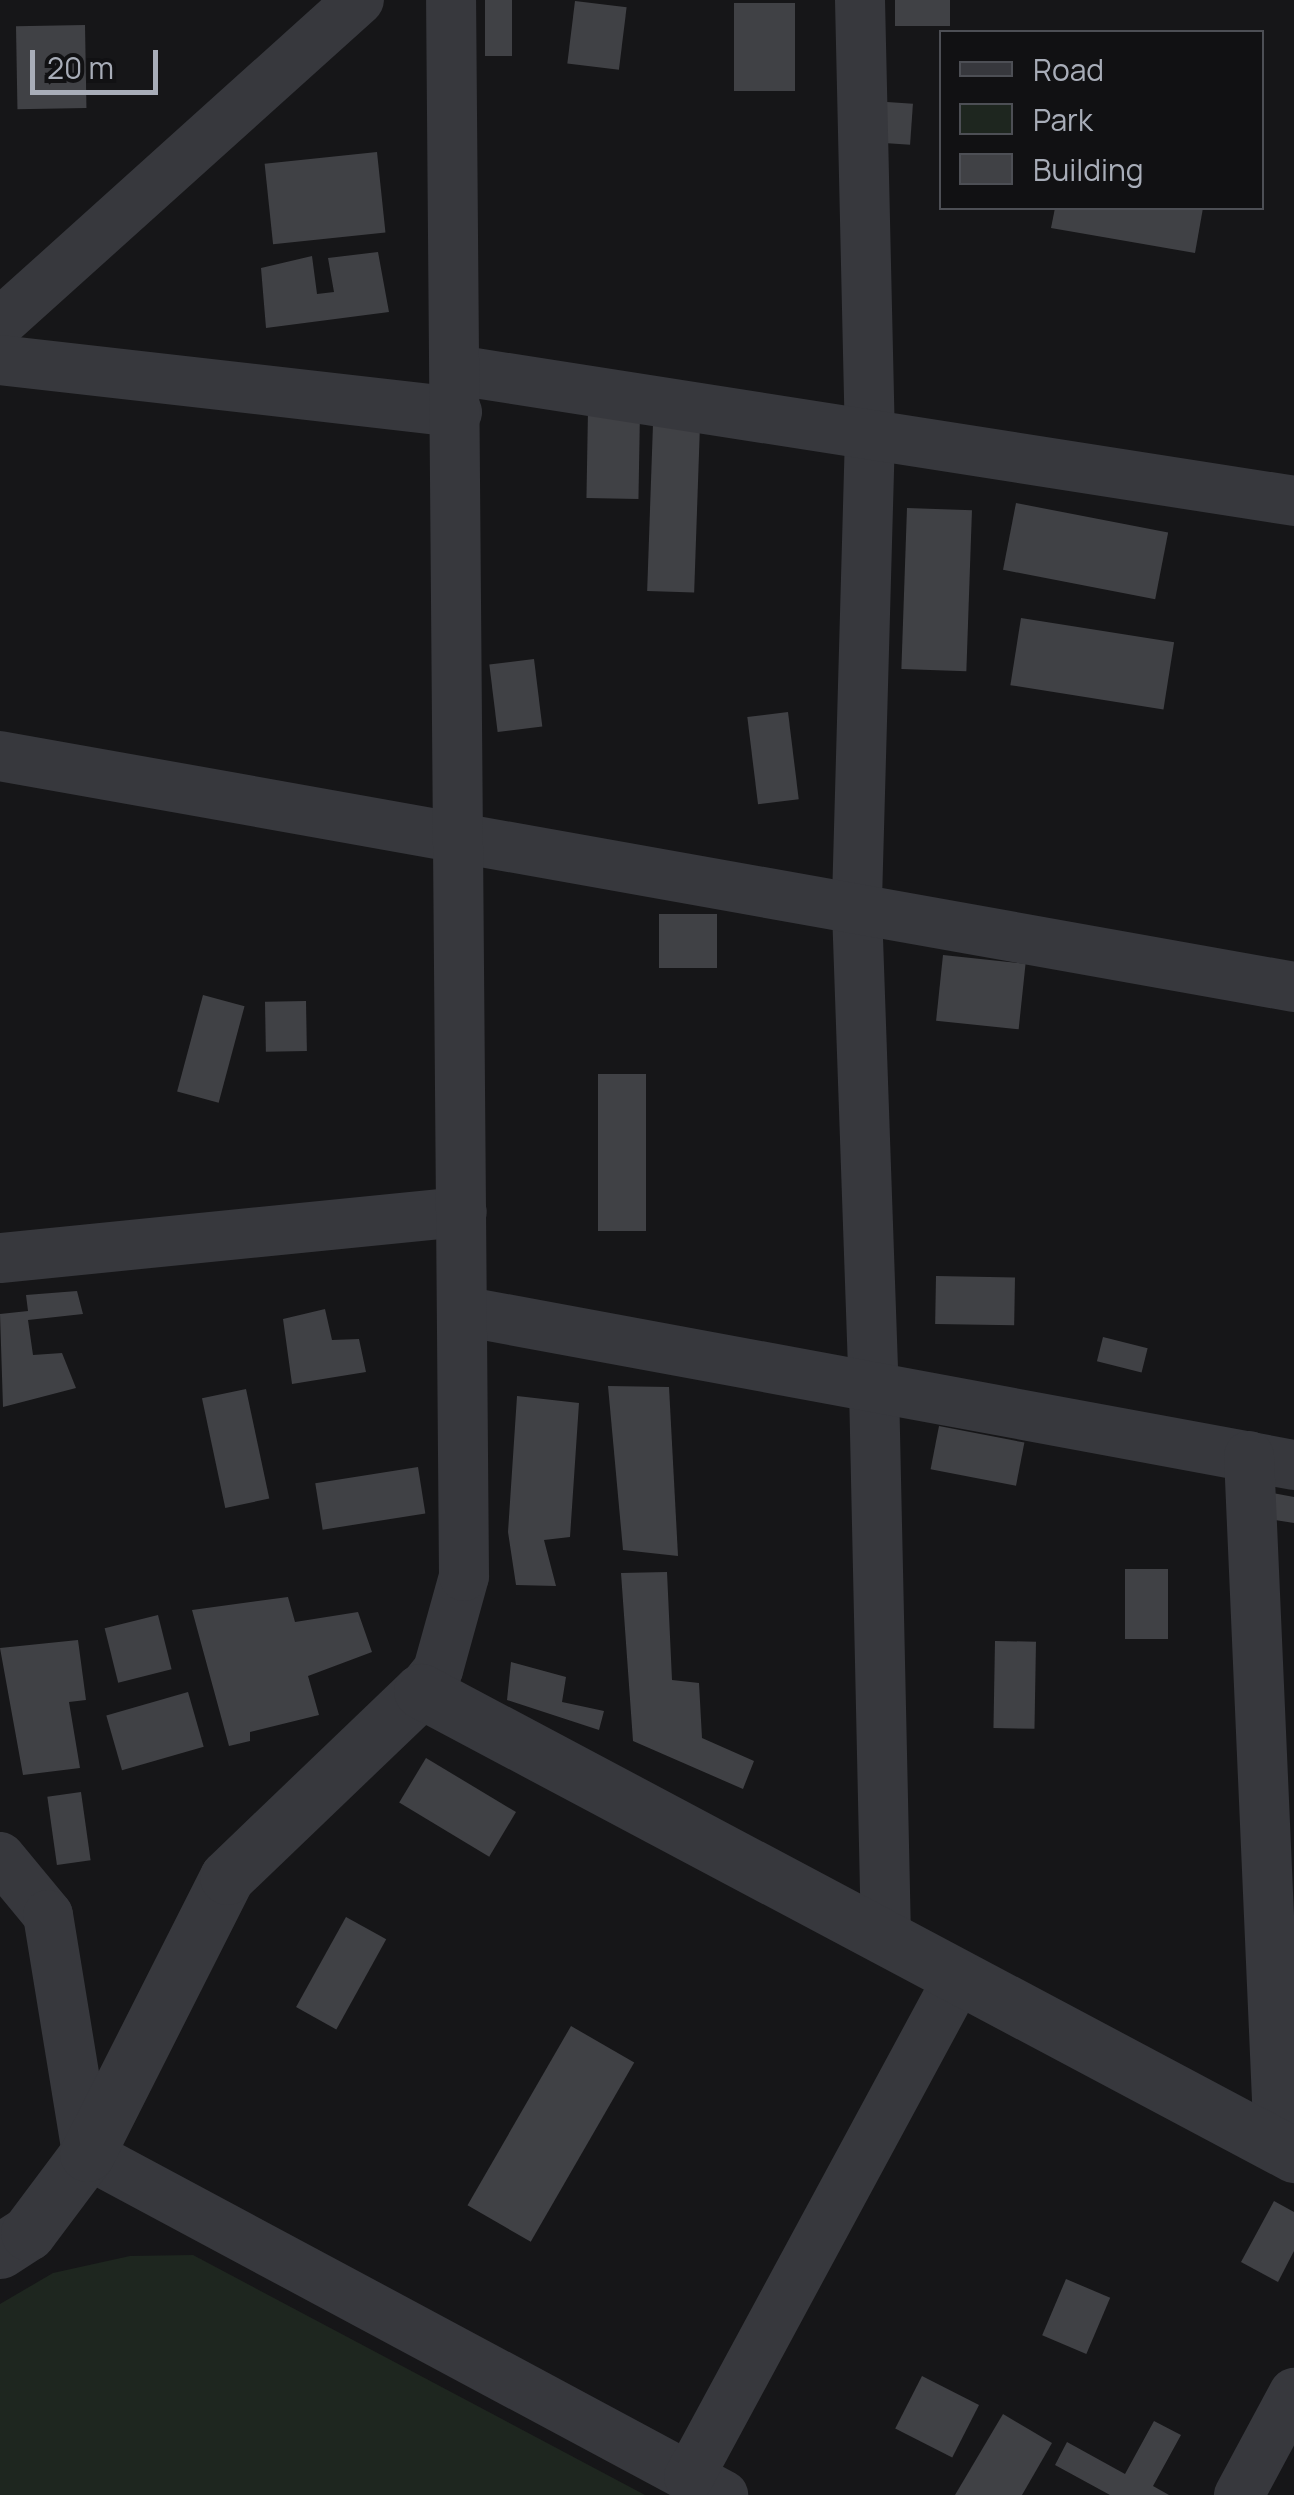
<!DOCTYPE html>
<style>
body{margin:0}
#map{position:relative;width:1294px;height:2495px;overflow:hidden;background:#161618;font-family:Manrope,sans-serif}
div>[style]{position:absolute}
.green>*{inset:0;background:#1e261f}
.building>*{inset:0;background:#404145;transform-origin:0 0}
.minor>*{height:50px;margin:-25px;padding:0 25px;transform-origin:25px;border-radius:25px;background:#37383d}
.tertiary>*{height:55px;margin:-27.5px;padding:0 27.5px;transform-origin:27.5px;border-radius:27.5px;background:#37383d}
span{translate:-50% -50%;white-space:nowrap;text-align:center;line-height:1.15;-webkit-text-stroke:9px #111113;paint-order:stroke}
.legend{position:absolute;left:939px;top:30px;width:325px;height:180px;box-sizing:border-box;background:#111113;border:2px solid #4d4f55;margin:0;padding:12px 18px;list-style:none;font-size:30px;color:#a8adb8}
.legend li{display:flex;align-items:center;gap:20px;height:50px}
.legend b{width:50px;border:2px solid #4d4f55}
.scale{position:absolute;left:30px;top:50px;width:128px;height:45px;box-sizing:border-box;border:5px solid #a8adb8;border-top:0;padding-left:12px;font-size:30px;line-height:35px;white-space:nowrap;color:#a8adb8;-webkit-text-stroke:8px #111113;paint-order:stroke}
</style>
<div id="map">
<div class="green">
<div style="clip-path:polygon(193px 2255px,645px 2495px,0 2495px,0 2304px,53px 2273px,130px 2256px)"></div>
</div>
<div class="building">
<div style="left:485px;top:0;width:27px;height:56px"></div>
<div style="left:895px;top:0;width:55px;height:26px"></div>
<div style="left:575px;top:1px;width:52px;height:63px;rotate:7deg"></div>
<div style="left:795px;top:3px;width:88px;height:61px;rotate:90deg"></div>
<div style="left:85px;top:25px;width:83px;height:69px;rotate:89deg"></div>
<div style="left:887px;top:102px;width:26px;height:41px;rotate:4deg"></div>
<div style="left:377px;top:152px;width:81px;height:113px;rotate:84deg"></div>
<div style="clip-path:polygon(1055px 208px,1203px 208px,1195px 253px,1051px 228px)"></div>
<div style="clip-path:polygon(378px 252px,389px 312px,266px 328px,261px 268px,312px 256px,317px 294px,334px 292px,328px 258px)"></div>
<div style="left:588px;top:410px;width:52px;height:88px;rotate:1deg"></div>
<div style="left:653px;top:424px;width:47px;height:167px;rotate:2deg"></div>
<div style="left:1016px;top:503px;width:155px;height:68px;rotate:11deg"></div>
<div style="left:907px;top:508px;width:65px;height:161px;rotate:2deg"></div>
<div style="left:1021px;top:618px;width:155px;height:68px;rotate:9deg"></div>
<div style="left:534px;top:659px;width:68px;height:45px;rotate:83deg"></div>
<div style="left:788px;top:712px;width:88px;height:41px;rotate:83deg"></div>
<div style="left:659px;top:914px;width:58px;height:54px"></div>
<div style="left:943px;top:955px;width:83px;height:66px;rotate:6deg"></div>
<div style="left:203px;top:995px;width:43px;height:100px;rotate:15deg"></div>
<div style="left:306px;top:1001px;width:50px;height:41px;rotate:89deg"></div>
<div style="left:598px;top:1074px;width:48px;height:157px"></div>
<div style="left:936px;top:1276px;width:79px;height:48px;rotate:1deg"></div>
<div style="clip-path:polygon(77px 1291px,83px 1314px,28px 1320px,33px 1355px,62px 1353px,76px 1388px,3px 1407px,0 1314px,28px 1311px,26px 1295px)"></div>
<div style="clip-path:polygon(325px 1309px,332px 1340px,359px 1339px,366px 1372px,292px 1384px,283px 1319px)"></div>
<div style="left:1103px;top:1337px;width:46px;height:25px;rotate:14deg"></div>
<div style="clip-path:polygon(608px 1386px,669px 1387px,678px 1556px,623px 1550px)"></div>
<div style="left:246px;top:1389px;width:112px;height:45px;rotate:78deg"></div>
<div style="clip-path:polygon(517px 1396px,579px 1403px,570px 1537px,544px 1540px,556px 1586px,516px 1585px,508px 1532px)"></div>
<div style="left:939px;top:1426px;width:87px;height:44px;rotate:11deg"></div>
<div style="left:418px;top:1467px;width:47px;height:104px;rotate:81deg"></div>
<div style="clip-path:polygon(1268px 1492px,1294px 1497px,1294px 1523px,1263px 1518px)"></div>
<div style="left:1125px;top:1569px;width:43px;height:70px"></div>
<div style="clip-path:polygon(667px 1572px,672px 1680px,699px 1683px,702px 1738px,754px 1761px,743px 1789px,633px 1741px,621px 1573px)"></div>
<div style="clip-path:polygon(288px 1597px,295px 1622px,358px 1612px,372px 1652px,308px 1676px,319px 1715px,250px 1732px,250px 1741px,229px 1746px,192px 1610px)"></div>
<div style="left:158px;top:1615px;width:56px;height:55px;rotate:76deg"></div>
<div style="clip-path:polygon(78px 1640px,86px 1700px,69px 1702px,80px 1768px,23px 1775px,0 1648px)"></div>
<div style="left:995px;top:1641px;width:41px;height:87px;rotate:1deg"></div>
<div style="clip-path:polygon(511px 1662px,566px 1677px,562px 1702px,604px 1711px,599px 1730px,507px 1700px)"></div>
<div style="left:188px;top:1692px;width:57px;height:85px;rotate:74deg"></div>
<div style="left:426px;top:1758px;width:105px;height:52px;rotate:31deg"></div>
<div style="left:81px;top:1792px;width:69px;height:34px;rotate:82deg"></div>
<div style="left:346px;top:1917px;width:46px;height:103px;rotate:29deg"></div>
<div style="left:571px;top:2026px;width:73px;height:207px;rotate:30deg"></div>
<div style="clip-path:polygon(1274px 2201px,1294px 2212px,1294px 2251px,1278px 2282px,1241px 2262px)"></div>
<div style="left:1066px;top:2279px;width:48px;height:61px;rotate:23deg"></div>
<div style="left:922px;top:2376px;width:64px;height:59px;rotate:27deg"></div>
<div style="clip-path:polygon(1003px 2414px,1052px 2443px,1022px 2495px,955px 2495px)"></div>
<div style="clip-path:polygon(1154px 2421px,1181px 2435px,1153px 2486px,1169px 2495px,1110px 2495px,1055px 2465px,1067px 2442px,1125px 2474px)"></div>
</div>
<div class="minor">
<div style="left:860px;top:0;width:435px;rotate:88.7deg"></div>
<div style="left:870px;top:435px;width:475px;rotate:91.6deg"></div>
<div style="left:857px;top:910px;width:477px;rotate:88deg"></div>
<div style="left:874px;top:1387px;width:551px;rotate:88.75deg"></div>
<div style="left:0;top:323px;width:483px;rotate:-42deg"></div>
<div style="left:0;top:360px;width:460px;rotate:6.5deg"></div>
<div style="left:456px;top:370px;width:848px;rotate:8.88deg"></div>
<div style="left:0;top:756px;width:1314px;rotate:10.12deg"></div>
<div style="left:0;top:1258px;width:464px;rotate:-5.7deg"></div>
<div style="left:462px;top:1311px;width:846px;rotate:10.49deg"></div>
<div style="left:1249px;top:1456px;width:692px;rotate:87.51deg"></div>
<div style="left:421px;top:1691px;width:27px;rotate:-51deg"></div>
<div style="left:438px;top:1670px;width:98px;rotate:-74.5deg"></div>
<div style="left:464px;top:1576px;width:1576px;rotate:-90.47deg"></div>
<div style="left:0;top:1857px;width:75px;rotate:50.4deg"></div>
<div style="left:48px;top:1915px;width:242px;rotate:80.7deg"></div>
<div style="left:87px;top:2154px;width:722px;rotate:28.2deg"></div>
<div style="left:689px;top:2477px;width:568px;rotate:-61.63deg"></div>
<div style="left:1239px;top:2495px;width:116px;rotate:-61.7deg"></div>
</div>
<div class="tertiary">
<div style="left:0;top:2251px;width:33px;rotate:-33deg"></div>
<div style="left:28px;top:2233px;width:99px;rotate:-53.2deg"></div>
<div style="left:87px;top:2154px;width:310px;rotate:-63.2deg"></div>
<div style="left:227px;top:1877px;width:269px;rotate:-43.8deg"></div>
<div style="left:421px;top:1691px;width:989px;rotate:27.99deg"></div>
</div>
<ul class="legend">
<li><b style="height:12px;background:#37383d"></b>Road</li>
<li><b style="height:28px;background:#1e261f"></b>Park</li>
<li><b style="height:28px;background:#404145"></b>Building</li>
</ul>
<div class="scale">20 m</div>
</div>
